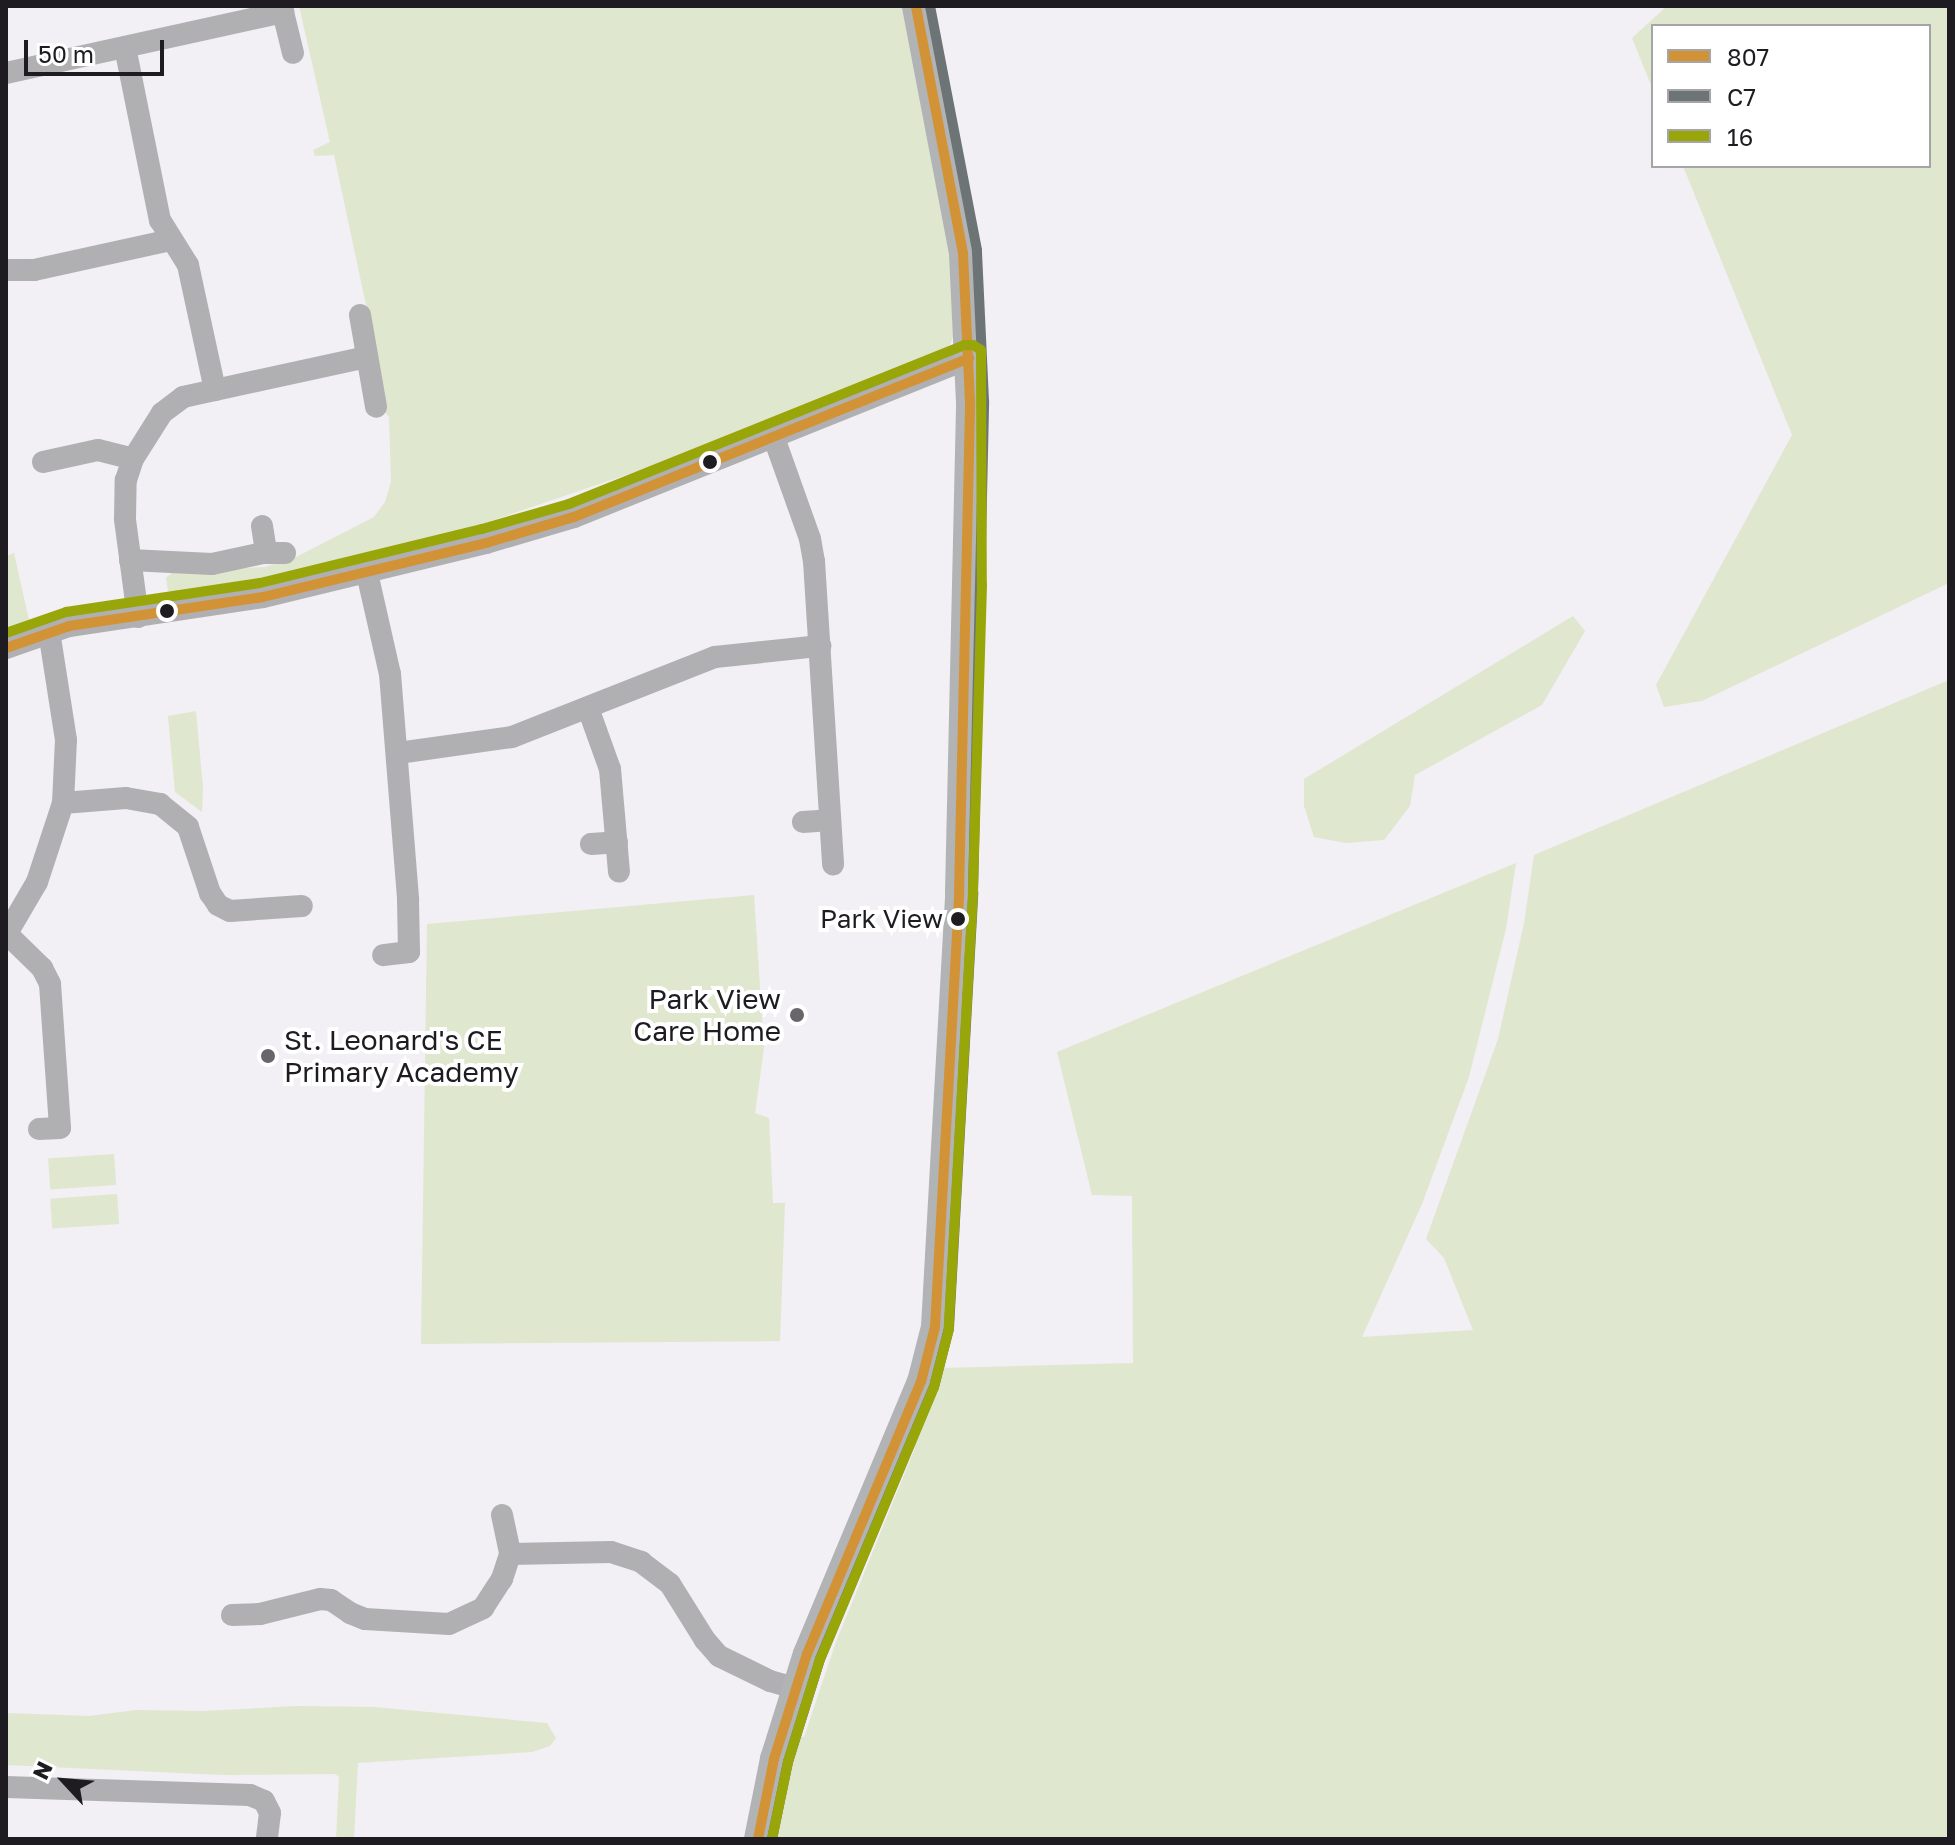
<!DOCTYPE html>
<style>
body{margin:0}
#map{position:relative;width:1955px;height:1845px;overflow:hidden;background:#f2eff5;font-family:"Golos Text",sans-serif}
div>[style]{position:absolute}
.green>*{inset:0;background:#dfe7cf;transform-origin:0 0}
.minor>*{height:22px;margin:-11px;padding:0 11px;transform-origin:11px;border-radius:11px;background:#b0b0b3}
.major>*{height:28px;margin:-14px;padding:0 14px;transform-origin:14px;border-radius:14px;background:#b2b3b5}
.bus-1>*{height:10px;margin:-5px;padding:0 5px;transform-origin:5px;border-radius:5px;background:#d29337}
.bus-2>*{height:10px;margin:-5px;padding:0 5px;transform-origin:5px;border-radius:5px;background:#6c7476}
.bus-3>*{height:10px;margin:-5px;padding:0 5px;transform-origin:5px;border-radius:5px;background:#99a60a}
.dots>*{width:22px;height:22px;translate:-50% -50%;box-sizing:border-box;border:4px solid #fff;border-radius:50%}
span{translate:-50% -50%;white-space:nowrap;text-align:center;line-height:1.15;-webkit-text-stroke:8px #fff;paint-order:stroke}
.bus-label{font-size:26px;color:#1e1c20}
.right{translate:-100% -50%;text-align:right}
.poi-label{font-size:28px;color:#1e1c20}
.left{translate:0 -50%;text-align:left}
.frame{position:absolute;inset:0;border:8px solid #1e1c20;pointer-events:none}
.legend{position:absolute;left:1651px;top:24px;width:280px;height:144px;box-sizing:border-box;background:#fff;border:2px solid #a5a4a6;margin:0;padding:10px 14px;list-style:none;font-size:24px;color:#1e1c20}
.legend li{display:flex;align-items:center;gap:16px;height:40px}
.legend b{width:40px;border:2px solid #a5a4a6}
.north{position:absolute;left:24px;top:1741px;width:80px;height:80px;-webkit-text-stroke:6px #fff;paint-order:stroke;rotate:296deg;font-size:22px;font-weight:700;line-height:32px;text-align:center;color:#1e1c20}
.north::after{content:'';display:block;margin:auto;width:28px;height:36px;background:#1e1c20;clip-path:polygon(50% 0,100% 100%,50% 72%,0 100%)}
.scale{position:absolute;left:24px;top:40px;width:140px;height:36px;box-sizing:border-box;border:4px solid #1e1c20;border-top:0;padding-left:10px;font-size:24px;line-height:28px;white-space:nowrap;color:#1e1c20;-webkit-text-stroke:6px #fff;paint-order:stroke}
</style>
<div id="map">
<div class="green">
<i style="clip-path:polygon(299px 6px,910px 6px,946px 220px,956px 328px,949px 348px,925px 365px,764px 428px,426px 543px,270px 584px,225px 593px,168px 591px,166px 578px,174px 571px,265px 567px,296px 557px,374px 517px,385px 502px,391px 482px,389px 417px,380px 407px,369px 319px,334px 155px,315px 156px,313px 150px,330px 142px)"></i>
<i style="clip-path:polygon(1667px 6px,1949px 6px,1949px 583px,1702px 701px,1664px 707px,1656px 685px,1792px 435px,1683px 166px,1929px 166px,1929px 26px,1653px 26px,1653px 90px,1632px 38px)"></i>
<i style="clip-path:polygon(14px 553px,29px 620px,6px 633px,6px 556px)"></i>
<i style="clip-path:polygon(1573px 616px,1585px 631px,1542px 705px,1415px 775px,1410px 806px,1384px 840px,1346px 843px,1314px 837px,1304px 806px,1304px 779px)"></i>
<i style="clip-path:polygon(1949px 680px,1949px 1839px,775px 1839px,787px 1766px,796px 1736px,804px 1737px,836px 1642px,915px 1448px,911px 1447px,942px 1368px,1133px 1363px,1132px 1196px,1092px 1195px,1057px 1052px,1516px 863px,1506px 929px,1469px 1077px,1422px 1204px,1362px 1337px,1473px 1330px,1444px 1258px,1426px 1239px,1498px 1039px,1524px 923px,1534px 855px)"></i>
<i style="clip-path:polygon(196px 711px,203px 788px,202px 812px,175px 792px,168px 716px)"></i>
<i style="clip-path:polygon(754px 895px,764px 1048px,755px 1113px,769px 1118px,773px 1203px,785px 1203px,780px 1341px,421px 1344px,427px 924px)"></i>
<i style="left:114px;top:1154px;width:31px;height:66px;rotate:86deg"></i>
<i style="left:117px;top:1194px;width:30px;height:67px;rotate:86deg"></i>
<i style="clip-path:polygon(298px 1706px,374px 1707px,547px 1723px,556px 1738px,550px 1746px,532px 1752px,358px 1763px,354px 1839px,336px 1839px,339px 1777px,335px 1774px,223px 1775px,6px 1765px,6px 1713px,89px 1716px,137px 1710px,203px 1711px)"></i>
</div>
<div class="minor">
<i style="left:283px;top:12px;width:42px;rotate:76.3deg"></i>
<i style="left:125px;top:47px;width:177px;rotate:78.6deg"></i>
<i style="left:160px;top:220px;width:53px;rotate:58.1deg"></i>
<i style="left:188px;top:265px;width:128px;rotate:77.8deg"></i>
<i style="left:6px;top:73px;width:284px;rotate:-12.4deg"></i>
<i style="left:283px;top:12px;width:6px;rotate:-99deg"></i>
<i style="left:6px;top:270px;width:28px"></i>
<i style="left:34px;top:270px;width:139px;rotate:-12.4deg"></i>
<i style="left:360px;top:315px;width:93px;rotate:80.1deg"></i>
<i style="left:773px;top:435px;width:110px;rotate:70.4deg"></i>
<i style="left:810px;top:539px;width:22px;rotate:80deg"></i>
<i style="left:814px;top:561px;width:304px;rotate:86.4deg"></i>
<i style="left:43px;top:462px;width:56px;rotate:-12.3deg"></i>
<i style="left:98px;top:450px;width:36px;rotate:14deg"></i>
<i style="left:262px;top:526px;width:26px;rotate:81deg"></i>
<i style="left:130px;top:560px;width:82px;rotate:2.8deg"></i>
<i style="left:212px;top:564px;width:52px;rotate:-12.2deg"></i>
<i style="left:263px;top:553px;width:22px"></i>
<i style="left:367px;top:573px;width:104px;rotate:77.2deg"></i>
<i style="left:390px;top:674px;width:227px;rotate:85.4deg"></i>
<i style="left:408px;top:900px;width:52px;rotate:88.9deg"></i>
<i style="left:409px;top:952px;width:26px;rotate:173deg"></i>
<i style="left:138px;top:617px;width:99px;rotate:-97.6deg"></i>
<i style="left:125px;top:519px;width:39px;rotate:-89deg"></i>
<i style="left:126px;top:480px;width:22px;rotate:-72deg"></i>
<i style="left:133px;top:459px;width:54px;rotate:-57.8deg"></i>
<i style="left:162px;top:413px;width:26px;rotate:-37deg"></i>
<i style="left:183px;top:397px;width:188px;rotate:-12.3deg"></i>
<i style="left:6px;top:648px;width:67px;rotate:-19.2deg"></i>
<i style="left:69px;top:626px;width:196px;rotate:-8.5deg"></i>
<i style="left:263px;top:597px;width:229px;rotate:-13.6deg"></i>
<i style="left:486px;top:543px;width:92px;rotate:-16.5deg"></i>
<i style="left:574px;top:517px;width:426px;rotate:-21.9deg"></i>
<i style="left:588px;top:708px;width:65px;rotate:70.2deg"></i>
<i style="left:610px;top:769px;width:103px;rotate:85deg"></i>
<i style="left:398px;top:753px;width:115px;rotate:-8deg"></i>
<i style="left:512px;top:737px;width:218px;rotate:-21.5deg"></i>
<i style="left:715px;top:657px;width:106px;rotate:-6deg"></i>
<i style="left:63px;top:803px;width:63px;rotate:-4.5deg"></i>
<i style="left:126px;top:798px;width:35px;rotate:10deg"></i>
<i style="left:160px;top:804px;width:36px;rotate:39deg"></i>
<i style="left:188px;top:827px;width:70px;rotate:71.6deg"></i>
<i style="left:210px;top:893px;width:14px;rotate:56deg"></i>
<i style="left:218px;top:905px;width:13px;rotate:27deg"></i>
<i style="left:230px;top:911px;width:72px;rotate:-4deg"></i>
<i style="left:803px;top:822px;width:27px;rotate:-4deg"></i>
<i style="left:591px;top:844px;width:26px;rotate:-4deg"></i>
<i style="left:7px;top:934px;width:49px;rotate:44.2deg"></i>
<i style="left:42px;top:968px;width:18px;rotate:63deg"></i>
<i style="left:50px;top:984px;width:144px;rotate:86deg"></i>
<i style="left:60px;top:1128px;width:21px;rotate:177deg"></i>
<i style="left:6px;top:935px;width:61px;rotate:-59.7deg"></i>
<i style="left:37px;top:882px;width:83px;rotate:-71.8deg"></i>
<i style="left:63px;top:803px;width:63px;rotate:-87.3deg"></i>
<i style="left:66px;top:740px;width:109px;rotate:-98.9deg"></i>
<i style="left:502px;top:1515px;width:40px;rotate:78deg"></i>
<i style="left:232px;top:1615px;width:28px;rotate:-2deg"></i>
<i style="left:260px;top:1614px;width:62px;rotate:-14deg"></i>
<i style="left:320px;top:1599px;width:11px;rotate:5deg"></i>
<i style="left:331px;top:1600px;width:23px;rotate:34deg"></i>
<i style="left:350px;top:1613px;width:16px;rotate:22deg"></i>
<i style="left:365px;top:1619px;width:84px;rotate:3.4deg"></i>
<i style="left:449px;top:1624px;width:38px;rotate:-25deg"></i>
<i style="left:483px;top:1608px;width:35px;rotate:-57deg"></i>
<i style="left:502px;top:1579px;width:26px;rotate:-72deg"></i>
<i style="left:510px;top:1554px;width:101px;rotate:-1.1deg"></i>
<i style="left:611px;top:1552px;width:32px;rotate:18deg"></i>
<i style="left:641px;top:1562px;width:36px;rotate:37deg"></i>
<i style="left:670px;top:1584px;width:66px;rotate:58deg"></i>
<i style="left:705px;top:1640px;width:21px;rotate:49deg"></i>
<i style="left:719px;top:1656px;width:57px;rotate:26.1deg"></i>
<i style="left:770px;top:1681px;width:26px;rotate:16deg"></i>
<i style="left:6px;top:1787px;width:244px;rotate:1.9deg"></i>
<i style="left:250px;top:1795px;width:15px;rotate:23deg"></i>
<i style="left:264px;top:1801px;width:13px;rotate:63deg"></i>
<i style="left:270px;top:1813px;width:26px;rotate:97deg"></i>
</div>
<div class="major">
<i style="left:758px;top:1839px;width:82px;rotate:-78.7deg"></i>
<i style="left:774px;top:1759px;width:110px;rotate:-72.6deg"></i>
<i style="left:807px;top:1654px;width:295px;rotate:-67.3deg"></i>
<i style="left:921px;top:1382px;width:57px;rotate:-75.7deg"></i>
<i style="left:935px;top:1327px;width:435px;rotate:-86.8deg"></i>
<i style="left:959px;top:893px;width:491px;rotate:-88.7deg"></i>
<i style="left:970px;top:402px;width:149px;rotate:-92.7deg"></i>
<i style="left:963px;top:253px;width:251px;rotate:-100.8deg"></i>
</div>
<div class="bus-1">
<i style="left:6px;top:648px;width:67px;rotate:-19.2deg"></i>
<i style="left:69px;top:626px;width:196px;rotate:-8.5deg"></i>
<i style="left:263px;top:597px;width:229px;rotate:-13.6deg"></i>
<i style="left:486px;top:543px;width:92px;rotate:-16.5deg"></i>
<i style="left:574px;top:517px;width:426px;rotate:-21.9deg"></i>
<i style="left:758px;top:1839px;width:82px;rotate:-78.7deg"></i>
<i style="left:774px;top:1759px;width:110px;rotate:-72.6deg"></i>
<i style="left:807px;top:1654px;width:295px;rotate:-67.3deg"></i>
<i style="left:921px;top:1382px;width:57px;rotate:-75.7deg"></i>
<i style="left:935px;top:1327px;width:435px;rotate:-86.8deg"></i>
<i style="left:959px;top:893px;width:491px;rotate:-88.7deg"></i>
<i style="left:970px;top:402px;width:149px;rotate:-92.7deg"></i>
<i style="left:963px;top:253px;width:251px;rotate:-100.8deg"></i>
</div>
<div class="bus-2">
<i style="left:772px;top:1839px;width:79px;rotate:-78.3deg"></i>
<i style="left:788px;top:1762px;width:108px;rotate:-72.7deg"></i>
<i style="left:820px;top:1659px;width:295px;rotate:-67.3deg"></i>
<i style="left:934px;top:1387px;width:61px;rotate:-75.7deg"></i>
<i style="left:949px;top:1328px;width:436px;rotate:-86.8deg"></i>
<i style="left:973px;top:893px;width:492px;rotate:-88.7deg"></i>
<i style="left:984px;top:401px;width:151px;rotate:-92.7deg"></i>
<i style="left:977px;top:250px;width:248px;rotate:-100.9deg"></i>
</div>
<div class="bus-3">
<i style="left:6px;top:633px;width:64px;rotate:-19.3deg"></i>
<i style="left:66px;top:612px;width:196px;rotate:-8.5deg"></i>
<i style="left:260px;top:583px;width:228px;rotate:-13.7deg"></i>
<i style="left:482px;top:529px;width:91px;rotate:-16deg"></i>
<i style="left:569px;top:504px;width:426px;rotate:-21.9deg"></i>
<i style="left:964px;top:345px;width:9px"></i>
<i style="left:973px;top:345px;width:9px;rotate:32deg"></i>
<i style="left:981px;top:350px;width:235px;rotate:89.8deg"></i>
<i style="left:982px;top:585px;width:308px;rotate:91.7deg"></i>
<i style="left:973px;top:893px;width:437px;rotate:93.2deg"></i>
<i style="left:949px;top:1329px;width:60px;rotate:104.5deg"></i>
<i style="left:934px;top:1387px;width:295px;rotate:112.7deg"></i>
<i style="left:820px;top:1659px;width:108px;rotate:107.3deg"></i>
<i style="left:788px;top:1762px;width:79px;rotate:101.7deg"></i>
</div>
<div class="dots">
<i style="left:710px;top:462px;background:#1e1c20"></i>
<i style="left:167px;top:611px;background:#1e1c20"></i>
<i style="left:958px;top:919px;background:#1e1c20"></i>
<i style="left:797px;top:1015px;background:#68666b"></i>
<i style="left:268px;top:1056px;background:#68666b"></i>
</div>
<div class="bus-label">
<span class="right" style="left:943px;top:919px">Park View</span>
</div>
<div class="poi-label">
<span class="right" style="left:781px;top:1015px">Park View<br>Care Home</span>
<span class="left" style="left:284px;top:1056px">St. Leonard's CE<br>Primary Academy</span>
</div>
<div class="frame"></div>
<ul class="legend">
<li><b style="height:10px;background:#d29337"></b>807</li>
<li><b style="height:10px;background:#6c7476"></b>C7</li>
<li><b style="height:10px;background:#99a60a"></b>16</li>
</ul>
<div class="north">N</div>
<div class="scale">50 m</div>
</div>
